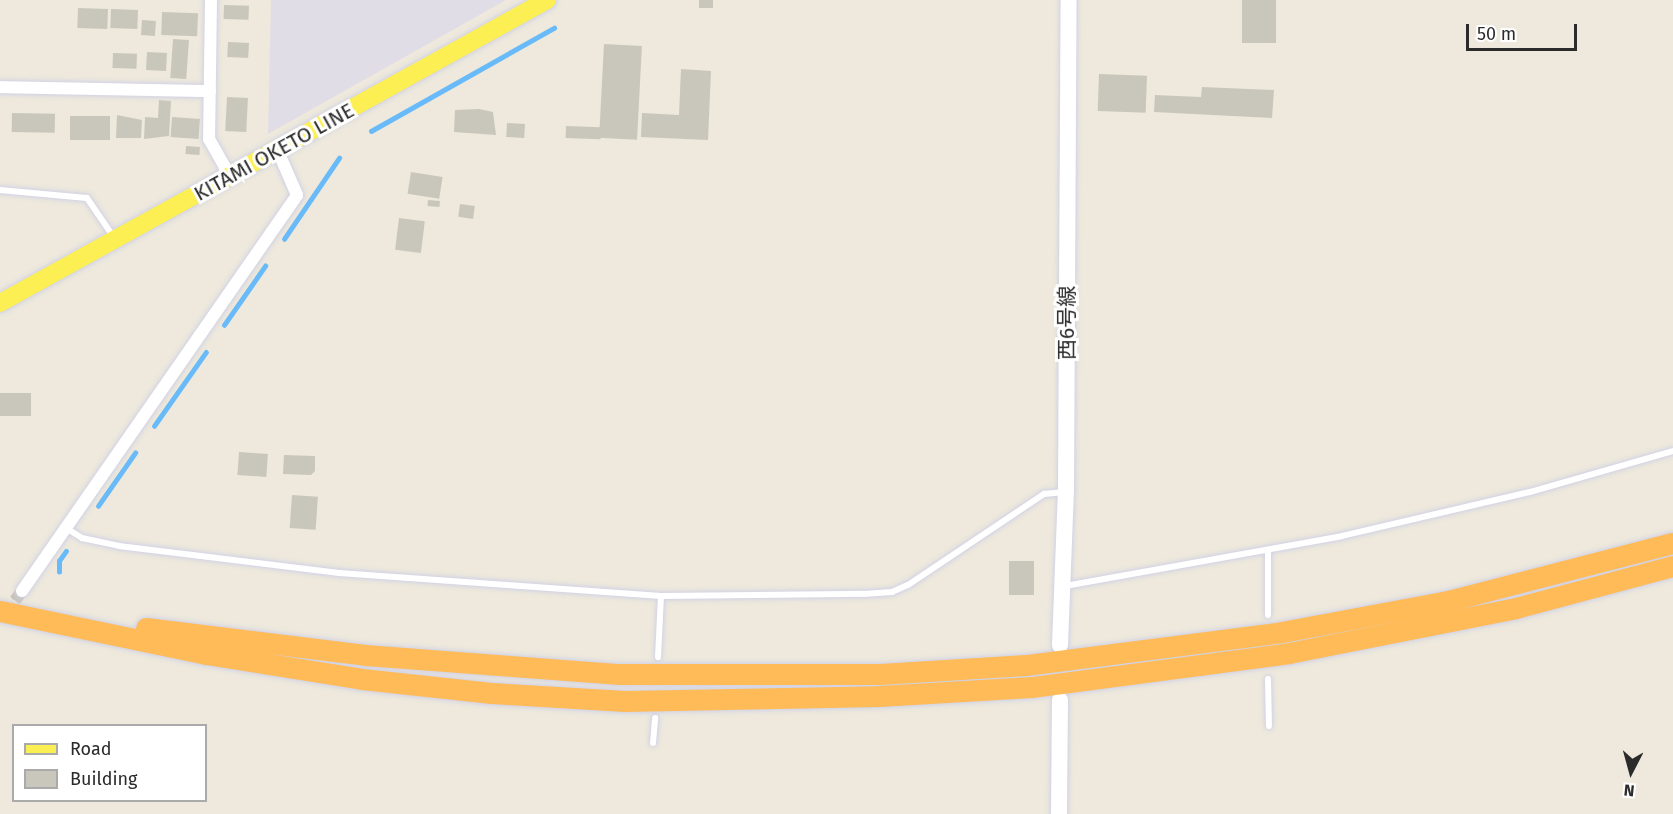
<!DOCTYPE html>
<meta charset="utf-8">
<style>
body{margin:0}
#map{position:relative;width:1673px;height:814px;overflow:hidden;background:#eee9dc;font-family:"Fira Sans","Noto Sans JP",sans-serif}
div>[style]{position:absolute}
.industrial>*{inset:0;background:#e1dde6}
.stream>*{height:4.5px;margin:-2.25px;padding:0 2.25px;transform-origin:2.25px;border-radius:2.25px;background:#68baf8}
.building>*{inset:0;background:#c9c7bb;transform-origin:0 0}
.street-tunnel>*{height:12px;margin-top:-6px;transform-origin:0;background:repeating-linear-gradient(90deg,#c7c3b9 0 12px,transparent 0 18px)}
.roads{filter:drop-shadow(0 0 2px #d1d2e5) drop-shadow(0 0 2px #d1d2e5)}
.lane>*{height:6px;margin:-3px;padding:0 3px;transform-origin:3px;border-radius:3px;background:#fff}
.street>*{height:12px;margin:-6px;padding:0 6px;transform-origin:6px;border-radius:6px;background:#fff}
.secondary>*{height:16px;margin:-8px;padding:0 8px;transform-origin:8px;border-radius:8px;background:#fff}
.primary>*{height:18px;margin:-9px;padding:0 9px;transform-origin:9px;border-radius:9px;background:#fbef54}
.highway>*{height:21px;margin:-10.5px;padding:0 10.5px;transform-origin:10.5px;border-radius:10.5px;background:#ffbb57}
span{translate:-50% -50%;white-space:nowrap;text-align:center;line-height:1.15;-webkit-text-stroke:6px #fff;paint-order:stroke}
.street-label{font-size:21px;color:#2b2b2b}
.legend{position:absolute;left:12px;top:724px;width:195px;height:78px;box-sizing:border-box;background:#fff;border:2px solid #aaa;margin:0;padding:8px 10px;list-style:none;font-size:18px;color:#2b2b2b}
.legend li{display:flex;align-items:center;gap:12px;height:30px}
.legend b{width:30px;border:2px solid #aaa}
.north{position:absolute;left:1601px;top:742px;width:60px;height:60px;-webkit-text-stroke:4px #fff;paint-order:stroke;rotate:186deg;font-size:16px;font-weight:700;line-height:24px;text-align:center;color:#2b2b2b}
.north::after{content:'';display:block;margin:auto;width:21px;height:27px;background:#2b2b2b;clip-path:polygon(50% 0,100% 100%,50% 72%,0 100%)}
.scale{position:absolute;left:1466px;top:24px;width:111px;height:27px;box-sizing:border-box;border:3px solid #2b2b2b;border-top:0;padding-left:8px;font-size:18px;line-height:21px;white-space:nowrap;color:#2b2b2b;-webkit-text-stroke:4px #fff;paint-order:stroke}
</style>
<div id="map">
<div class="industrial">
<i style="clip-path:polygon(271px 0,506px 0,268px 134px)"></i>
</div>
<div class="stream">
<i style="left:371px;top:131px;width:210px;rotate:-29.4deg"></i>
<i style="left:284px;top:239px;width:98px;rotate:-55.8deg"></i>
<i style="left:224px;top:325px;width:72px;rotate:-55.2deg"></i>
<i style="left:154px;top:426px;width:90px;rotate:-54.9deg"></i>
<i style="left:98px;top:506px;width:65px;rotate:-55.1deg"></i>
<i style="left:59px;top:572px;width:11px;rotate:-90deg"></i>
<i style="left:59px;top:561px;width:12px;rotate:-55deg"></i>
</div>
<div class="building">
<i style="left:699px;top:0;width:14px;height:8px"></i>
<i style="left:1242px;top:0;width:34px;height:43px"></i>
<i style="left:224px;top:5px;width:25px;height:14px;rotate:2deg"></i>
<i style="left:78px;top:8px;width:30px;height:20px;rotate:2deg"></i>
<i style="left:111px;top:9px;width:27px;height:19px;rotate:2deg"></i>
<i style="left:162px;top:12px;width:36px;height:23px;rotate:2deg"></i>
<i style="left:142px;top:20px;width:14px;height:15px;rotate:4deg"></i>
<i style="left:173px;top:39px;width:16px;height:39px;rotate:4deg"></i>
<i style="left:228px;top:42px;width:21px;height:15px;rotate:3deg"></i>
<i style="left:604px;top:44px;width:38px;height:94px;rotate:3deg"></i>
<i style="left:147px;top:52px;width:20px;height:18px;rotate:3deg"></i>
<i style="left:113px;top:53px;width:24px;height:15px;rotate:2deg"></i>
<i style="clip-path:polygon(681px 69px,711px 71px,708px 140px,641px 137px,642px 113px,679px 115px)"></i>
<i style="left:1099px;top:74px;width:48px;height:37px;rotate:2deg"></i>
<i style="clip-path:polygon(1202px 87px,1274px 90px,1272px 118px,1154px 112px,1155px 95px,1201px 97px)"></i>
<i style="left:227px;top:97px;width:21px;height:34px;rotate:3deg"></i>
<i style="clip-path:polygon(159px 100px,171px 101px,169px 136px,144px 139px,145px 117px,158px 118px)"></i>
<i style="clip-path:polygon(479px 109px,493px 112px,496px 135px,454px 132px,455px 110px)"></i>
<i style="left:12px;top:113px;width:43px;height:19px;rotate:1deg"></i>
<i style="clip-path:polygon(117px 115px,142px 120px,141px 138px,116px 138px)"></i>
<i style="left:70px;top:116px;width:40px;height:24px"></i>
<i style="left:172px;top:117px;width:28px;height:20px;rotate:4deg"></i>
<i style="left:507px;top:123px;width:18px;height:14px;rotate:3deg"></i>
<i style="left:566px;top:126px;width:35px;height:12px;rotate:2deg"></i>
<i style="left:186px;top:146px;width:14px;height:8px;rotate:4deg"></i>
<i style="left:411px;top:172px;width:32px;height:22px;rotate:9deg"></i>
<i style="left:428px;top:200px;width:12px;height:6px;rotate:5deg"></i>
<i style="left:460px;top:204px;width:15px;height:13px;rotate:8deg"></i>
<i style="left:399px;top:218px;width:26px;height:32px;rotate:7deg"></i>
<i style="left:0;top:393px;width:31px;height:23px"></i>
<i style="left:239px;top:452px;width:29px;height:23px;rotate:4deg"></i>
<i style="clip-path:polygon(284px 455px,315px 456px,315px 471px,311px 475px,283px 474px)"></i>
<i style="left:292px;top:495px;width:26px;height:33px;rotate:4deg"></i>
<i style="left:1034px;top:561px;width:34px;height:25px;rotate:90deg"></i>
</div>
<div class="street-tunnel">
<i style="left:4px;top:615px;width:30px;rotate:-53deg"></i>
</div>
<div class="roads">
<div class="lane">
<i style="left:0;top:190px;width:87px;rotate:5.3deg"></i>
<i style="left:87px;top:198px;width:46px;rotate:55.6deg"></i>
<i style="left:66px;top:528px;width:19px;rotate:32deg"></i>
<i style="left:82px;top:538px;width:38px;rotate:12deg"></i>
<i style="left:119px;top:546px;width:222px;rotate:7deg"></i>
<i style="left:339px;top:573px;width:323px;rotate:4.1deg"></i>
<i style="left:661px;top:596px;width:203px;rotate:-0.6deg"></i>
<i style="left:864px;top:594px;width:28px;rotate:-4deg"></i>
<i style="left:892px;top:592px;width:17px;rotate:-24deg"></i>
<i style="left:908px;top:585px;width:164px;rotate:-33.8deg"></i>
<i style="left:1044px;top:494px;width:20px;rotate:-6deg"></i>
<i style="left:1268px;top:550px;width:65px;rotate:90deg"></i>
<i style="left:1065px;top:586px;width:281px;rotate:-10.2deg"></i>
<i style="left:1342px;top:536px;width:193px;rotate:-13.2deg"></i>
<i style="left:1530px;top:492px;width:149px;rotate:-16deg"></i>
<i style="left:658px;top:657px;width:61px;rotate:-87.2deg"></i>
<i style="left:1268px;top:679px;width:47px;rotate:88.8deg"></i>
<i style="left:653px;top:743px;width:25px;rotate:-85deg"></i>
</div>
<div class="street">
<i style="left:211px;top:0;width:139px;rotate:90.8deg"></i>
<i style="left:209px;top:139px;width:43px;rotate:60.4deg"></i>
<i style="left:0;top:87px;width:210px;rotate:1.1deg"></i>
<i style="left:22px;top:591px;width:482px;rotate:-55.2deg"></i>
<i style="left:297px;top:195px;width:48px;rotate:-113.4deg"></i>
</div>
<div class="secondary">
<i style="left:1060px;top:645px;width:153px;rotate:-87.8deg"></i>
<i style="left:1066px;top:492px;width:492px;rotate:-89.7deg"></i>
<i style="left:1059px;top:814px;width:114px;rotate:-89.5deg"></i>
</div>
<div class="primary">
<i style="left:0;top:303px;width:625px;rotate:-28.98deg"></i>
</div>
<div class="highway">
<i style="left:0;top:611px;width:210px;rotate:11.8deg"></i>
<i style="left:206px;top:654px;width:158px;rotate:9.1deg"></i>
<i style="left:362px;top:679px;width:130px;rotate:6.2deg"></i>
<i style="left:491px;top:693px;width:134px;rotate:3.4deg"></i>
<i style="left:625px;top:701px;width:254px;rotate:-1.1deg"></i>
<i style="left:879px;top:696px;width:153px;rotate:-3.4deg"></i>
<i style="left:1032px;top:687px;width:259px;rotate:-7.5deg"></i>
<i style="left:1289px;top:653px;width:231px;rotate:-11.2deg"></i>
<i style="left:1516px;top:608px;width:163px;rotate:-15deg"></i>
<i style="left:146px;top:628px;width:221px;rotate:7deg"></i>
<i style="left:365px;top:655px;width:255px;rotate:4.3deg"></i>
<i style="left:619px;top:674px;width:261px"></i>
<i style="left:880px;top:674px;width:146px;rotate:-3.5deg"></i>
<i style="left:1026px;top:665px;width:258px;rotate:-7.3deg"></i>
<i style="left:1282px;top:632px;width:169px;rotate:-10.6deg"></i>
<i style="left:1448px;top:601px;width:232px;rotate:-14.5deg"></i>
</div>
</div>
<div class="street-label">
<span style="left:274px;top:152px;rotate:-29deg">KITAMI OKETO LINE</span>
<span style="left:1067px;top:323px;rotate:-90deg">西6号線</span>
</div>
<ul class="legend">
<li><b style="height:8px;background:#fbef54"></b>Road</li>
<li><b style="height:16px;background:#c9c7bb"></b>Building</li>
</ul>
<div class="north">N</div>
<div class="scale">50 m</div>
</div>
